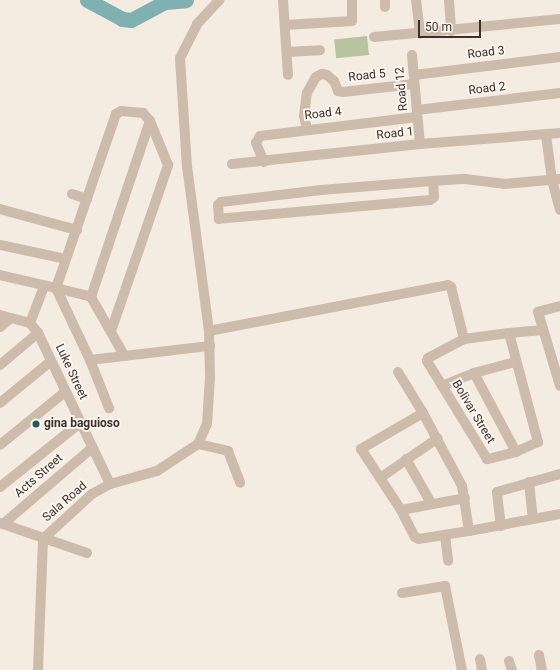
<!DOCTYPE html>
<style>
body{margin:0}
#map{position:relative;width:560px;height:670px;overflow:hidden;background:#f4ebe1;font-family:Roboto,sans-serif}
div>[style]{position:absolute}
.green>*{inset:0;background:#b8c4a0;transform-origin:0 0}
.river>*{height:15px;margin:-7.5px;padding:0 7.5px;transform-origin:7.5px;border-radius:7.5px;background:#7fb0b2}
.minor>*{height:10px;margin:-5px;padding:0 5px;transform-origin:5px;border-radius:5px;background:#cdbbac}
.dots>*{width:11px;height:11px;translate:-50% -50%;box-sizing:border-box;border:2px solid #fbf5ee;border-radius:50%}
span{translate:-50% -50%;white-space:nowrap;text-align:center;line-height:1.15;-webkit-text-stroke:4px #fbf5ee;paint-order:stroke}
.street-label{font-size:12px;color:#3b302b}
.poi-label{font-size:12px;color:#3b302b;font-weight:700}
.left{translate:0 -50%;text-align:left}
.scale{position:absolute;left:418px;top:20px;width:63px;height:18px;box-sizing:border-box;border:2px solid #3b302b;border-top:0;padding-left:5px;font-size:12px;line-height:14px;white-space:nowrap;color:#3b302b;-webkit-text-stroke:3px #fbf5ee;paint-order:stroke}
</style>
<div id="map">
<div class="green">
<i style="left:367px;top:36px;width:19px;height:33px;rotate:84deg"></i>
</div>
<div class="river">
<i style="left:87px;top:0;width:40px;rotate:28deg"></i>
<i style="left:122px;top:19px;width:9px;rotate:6deg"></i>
<i style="left:131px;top:20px;width:38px;rotate:-28deg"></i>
<i style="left:165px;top:2px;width:21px;rotate:-5deg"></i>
</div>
<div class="minor">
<i style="left:283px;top:0;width:75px;rotate:86.2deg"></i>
<i style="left:385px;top:0;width:7px;rotate:90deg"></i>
<i style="left:416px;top:0;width:34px;rotate:83deg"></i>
<i style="left:449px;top:0;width:31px;rotate:86deg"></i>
<i style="left:285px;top:25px;width:67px;rotate:-3.4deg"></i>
<i style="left:352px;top:21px;width:21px;rotate:-90deg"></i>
<i style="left:374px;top:37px;width:187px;rotate:-5.5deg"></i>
<i style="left:287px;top:52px;width:33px;rotate:-3deg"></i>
<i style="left:412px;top:55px;width:89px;rotate:84.9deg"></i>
<i style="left:414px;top:75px;width:147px;rotate:-7deg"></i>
<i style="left:417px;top:110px;width:144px;rotate:-6.8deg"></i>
<i style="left:307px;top:129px;width:13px;rotate:-103deg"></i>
<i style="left:304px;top:116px;width:23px;rotate:-83deg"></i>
<i style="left:307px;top:93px;width:18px;rotate:-61deg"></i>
<i style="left:316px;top:77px;width:7px;rotate:-27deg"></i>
<i style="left:322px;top:74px;width:5px;rotate:11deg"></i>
<i style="left:327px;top:75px;width:9px;rotate:41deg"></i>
<i style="left:334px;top:81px;width:11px;rotate:68deg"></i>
<i style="left:338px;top:91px;width:5px;rotate:11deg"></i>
<i style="left:343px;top:92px;width:71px;rotate:-6.4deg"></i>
<i style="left:546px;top:135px;width:45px;rotate:82.4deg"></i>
<i style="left:552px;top:180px;width:31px;rotate:75deg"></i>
<i style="left:264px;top:162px;width:21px;rotate:-113deg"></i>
<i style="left:256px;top:143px;width:8px;rotate:-60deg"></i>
<i style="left:260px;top:136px;width:158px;rotate:-6.9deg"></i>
<i style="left:232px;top:164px;width:189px;rotate:-6.1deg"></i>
<i style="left:420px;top:144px;width:140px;rotate:-4.5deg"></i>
<i style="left:433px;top:181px;width:16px;rotate:86deg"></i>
<i style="left:434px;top:197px;width:5px;rotate:143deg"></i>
<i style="left:430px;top:200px;width:212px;rotate:174.9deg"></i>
<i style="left:219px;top:219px;width:14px;rotate:-94deg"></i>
<i style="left:218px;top:205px;width:4px;rotate:-45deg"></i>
<i style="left:221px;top:202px;width:101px;rotate:-6.8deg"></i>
<i style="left:321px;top:190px;width:112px;rotate:-4.6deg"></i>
<i style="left:433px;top:181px;width:32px;rotate:-4deg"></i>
<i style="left:465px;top:179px;width:39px;rotate:7deg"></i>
<i style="left:504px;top:184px;width:56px;rotate:-5.1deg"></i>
<i style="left:72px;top:194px;width:16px;rotate:18deg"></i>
<i style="left:0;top:209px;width:80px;rotate:15.3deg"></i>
<i style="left:0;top:245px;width:67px;rotate:12deg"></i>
<i style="left:0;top:275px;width:57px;rotate:13.1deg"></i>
<i style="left:56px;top:288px;width:80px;rotate:64.7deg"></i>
<i style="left:90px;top:360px;width:52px;rotate:68.4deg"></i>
<i style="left:91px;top:297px;width:186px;rotate:-71.5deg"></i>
<i style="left:560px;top:306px;width:23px;rotate:165deg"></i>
<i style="left:538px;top:312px;width:77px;rotate:73.4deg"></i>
<i style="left:0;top:315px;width:31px;rotate:15deg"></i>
<i style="left:30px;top:323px;width:13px;rotate:51deg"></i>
<i style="left:38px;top:333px;width:167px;rotate:64.5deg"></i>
<i style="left:30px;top:323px;width:40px;rotate:-69deg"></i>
<i style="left:0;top:327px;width:13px;rotate:-39deg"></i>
<i style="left:111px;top:331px;width:176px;rotate:-71deg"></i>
<i style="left:168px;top:165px;width:48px;rotate:-112.2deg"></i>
<i style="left:150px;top:121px;width:11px;rotate:-131deg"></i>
<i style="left:143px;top:113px;width:22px;rotate:-175deg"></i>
<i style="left:121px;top:111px;width:6px;rotate:149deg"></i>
<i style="left:116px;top:114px;width:184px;rotate:109deg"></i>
<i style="left:56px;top:288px;width:36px;rotate:14deg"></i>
<i style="left:91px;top:297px;width:67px;rotate:60.4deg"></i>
<i style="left:209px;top:331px;width:165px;rotate:-97.6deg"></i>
<i style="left:187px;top:167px;width:109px;rotate:-93.7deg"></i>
<i style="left:180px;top:58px;width:38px;rotate:-63deg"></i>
<i style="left:197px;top:24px;width:33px;rotate:-47deg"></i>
<i style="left:509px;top:333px;width:113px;rotate:75.1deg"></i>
<i style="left:538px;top:442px;width:24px;rotate:156deg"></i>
<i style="left:516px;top:452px;width:30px;rotate:166deg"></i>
<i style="left:487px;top:459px;width:115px;rotate:-121.5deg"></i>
<i style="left:427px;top:361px;width:3px;rotate:-72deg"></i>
<i style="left:428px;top:358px;width:41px;rotate:-27.8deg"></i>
<i style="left:464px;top:339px;width:45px;rotate:-7.6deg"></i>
<i style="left:509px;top:333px;width:34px;rotate:-5deg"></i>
<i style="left:90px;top:360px;width:121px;rotate:-6.7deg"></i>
<i style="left:0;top:365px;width:50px;rotate:-40.1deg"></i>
<i style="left:398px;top:372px;width:48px;rotate:58.6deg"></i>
<i style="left:474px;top:373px;width:89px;rotate:62deg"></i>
<i style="left:442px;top:386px;width:35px;rotate:-22deg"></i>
<i style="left:474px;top:373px;width:42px;rotate:-15deg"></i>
<i style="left:0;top:403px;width:66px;rotate:-39.5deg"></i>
<i style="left:198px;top:444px;width:31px;rotate:13deg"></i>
<i style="left:228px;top:451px;width:34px;rotate:69deg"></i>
<i style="left:0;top:445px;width:84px;rotate:-39.2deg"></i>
<i style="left:406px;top:459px;width:51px;rotate:60.4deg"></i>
<i style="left:380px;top:478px;width:70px;rotate:-34.6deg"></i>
<i style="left:529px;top:482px;width:37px;rotate:84deg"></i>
<i style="left:0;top:487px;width:102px;rotate:-38.7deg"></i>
<i style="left:401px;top:510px;width:65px;rotate:-10.6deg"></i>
<i style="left:0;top:523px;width:92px;rotate:19deg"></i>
<i style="left:3px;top:524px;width:117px;rotate:-40.5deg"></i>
<i style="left:501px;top:526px;width:34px;rotate:-97deg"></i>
<i style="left:497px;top:492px;width:66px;rotate:-15.9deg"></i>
<i style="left:469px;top:531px;width:46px;rotate:-98.8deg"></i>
<i style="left:462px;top:486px;width:83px;rotate:-118.1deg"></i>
<i style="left:423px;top:413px;width:72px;rotate:149.9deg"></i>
<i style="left:361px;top:449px;width:73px;rotate:56.7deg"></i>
<i style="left:401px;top:510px;width:30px;rotate:63deg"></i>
<i style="left:415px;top:537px;width:4px;rotate:27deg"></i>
<i style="left:419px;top:539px;width:51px;rotate:-9.1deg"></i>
<i style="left:469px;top:531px;width:93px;rotate:-10.6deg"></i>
<i style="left:445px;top:535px;width:26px;rotate:83deg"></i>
<i style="left:402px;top:593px;width:44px;rotate:-9.2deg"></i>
<i style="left:445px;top:586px;width:86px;rotate:78.6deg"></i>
<i style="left:539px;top:655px;width:15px;rotate:79deg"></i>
<i style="left:480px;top:659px;width:11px;rotate:80deg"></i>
<i style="left:509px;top:661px;width:9px;rotate:72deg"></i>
<i style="left:38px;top:670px;width:131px;rotate:-87.8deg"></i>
<i style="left:43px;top:539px;width:67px;rotate:-42.6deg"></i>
<i style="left:92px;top:494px;width:21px;rotate:-29deg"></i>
<i style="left:110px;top:484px;width:49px;rotate:-15.5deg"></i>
<i style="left:157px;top:471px;width:49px;rotate:-33.4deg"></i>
<i style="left:198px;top:444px;width:22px;rotate:-66deg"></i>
<i style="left:207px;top:424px;width:46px;rotate:-86.3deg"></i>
<i style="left:210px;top:378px;width:47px;rotate:-91.2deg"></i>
<i style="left:209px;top:331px;width:243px;rotate:-10.9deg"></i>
<i style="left:448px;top:285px;width:4px;rotate:34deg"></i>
<i style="left:451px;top:287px;width:54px;rotate:76deg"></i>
</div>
<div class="dots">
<i style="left:36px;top:424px;background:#1f5a5e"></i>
</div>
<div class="street-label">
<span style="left:486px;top:53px;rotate:-7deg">Road 3</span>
<span style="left:367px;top:76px;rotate:-6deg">Road 5</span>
<span style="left:402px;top:89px;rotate:-95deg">Road 12</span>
<span style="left:487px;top:89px;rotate:-7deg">Road 2</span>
<span style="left:323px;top:114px;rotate:-7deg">Road 4</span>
<span style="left:395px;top:134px;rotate:-6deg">Road 1</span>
<span style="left:71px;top:372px;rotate:65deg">Luke Street</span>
<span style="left:473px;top:412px;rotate:59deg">Bolivar Street</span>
<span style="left:39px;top:476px;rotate:-41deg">Acts Street</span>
<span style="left:65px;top:502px;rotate:-41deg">Sala Road</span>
</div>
<div class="poi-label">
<span class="left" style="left:44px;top:424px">gina baguioso</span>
</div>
<div class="scale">50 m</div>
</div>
